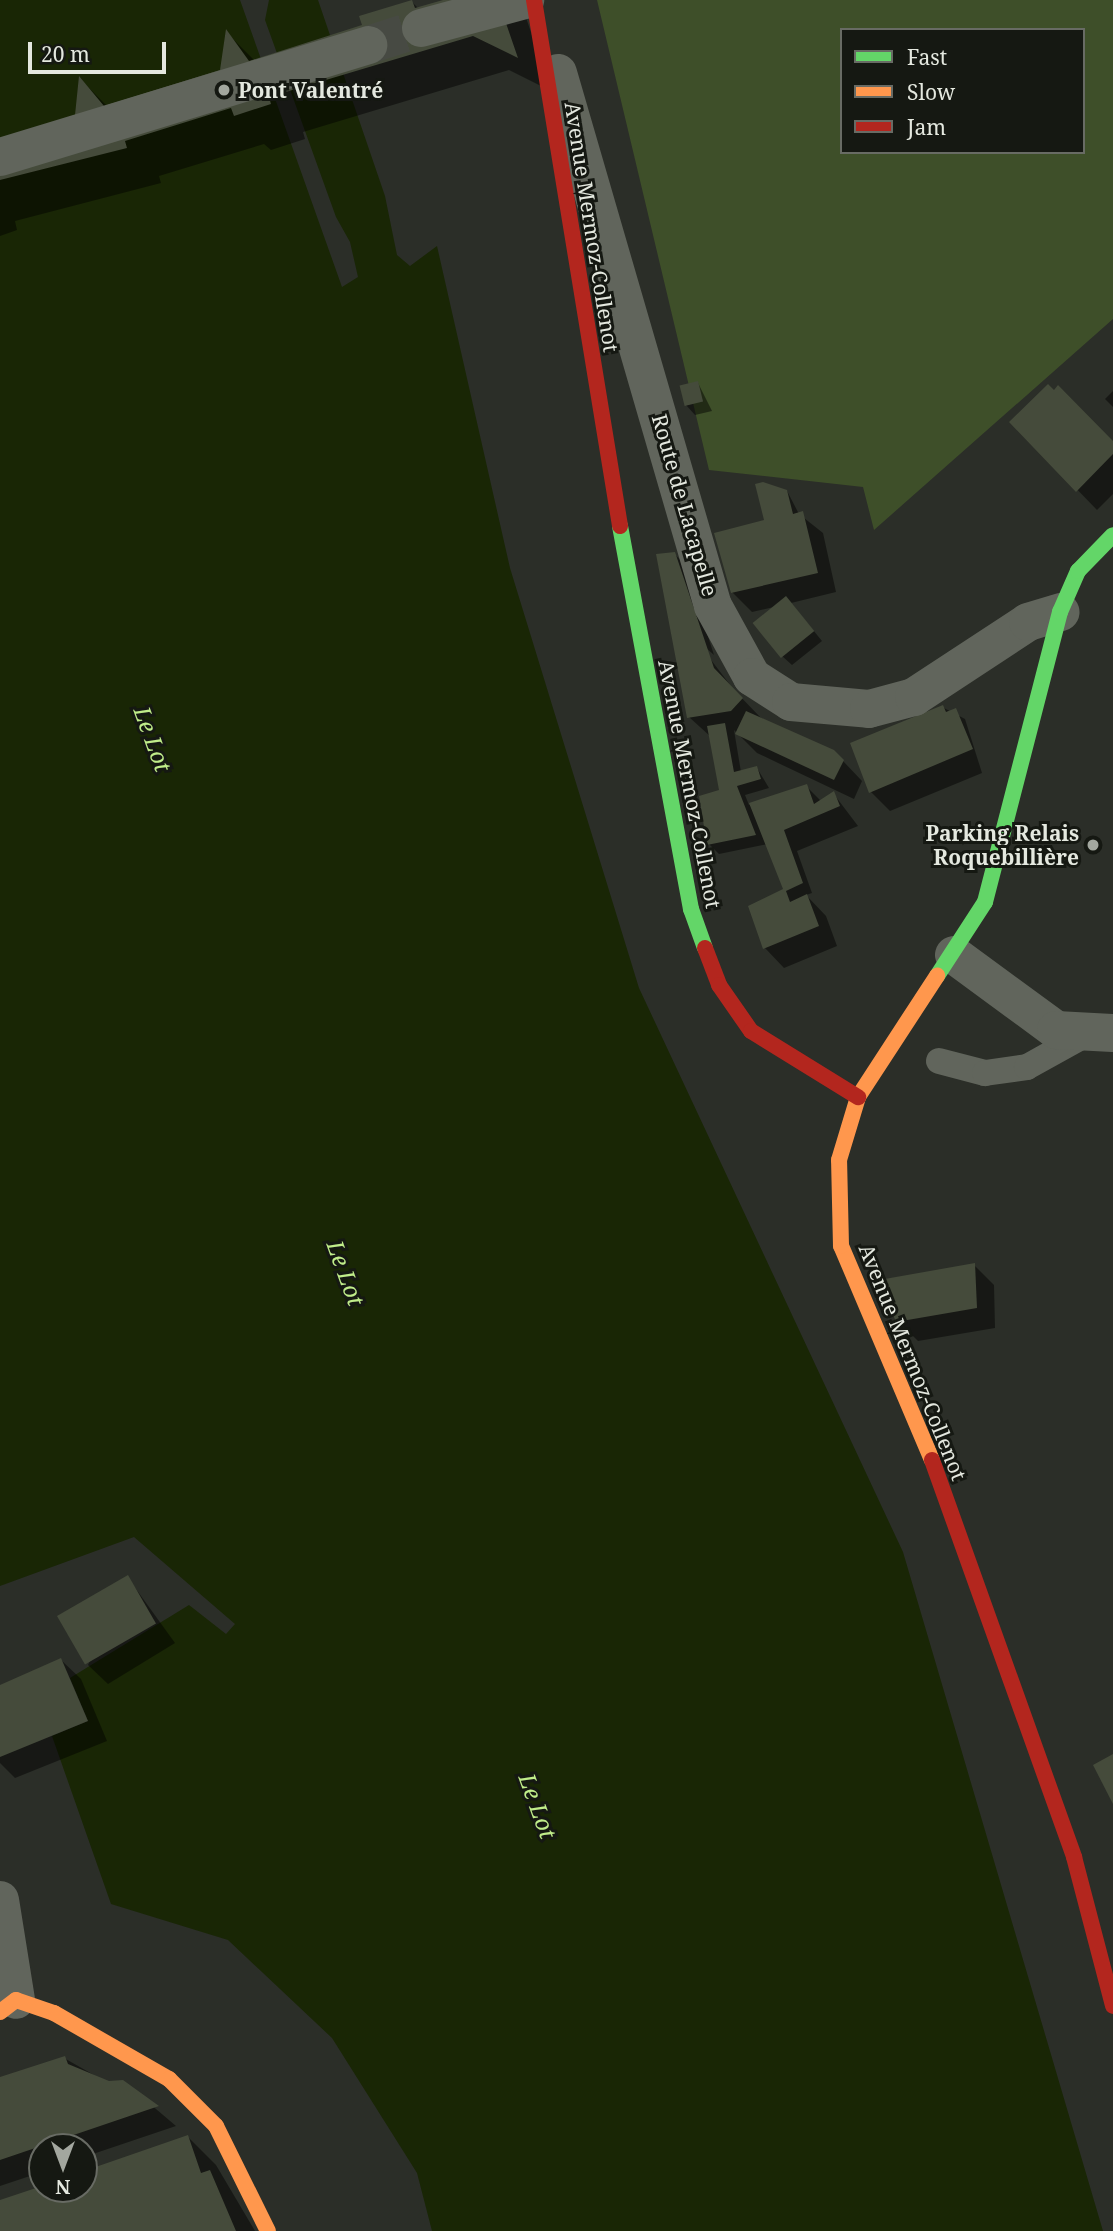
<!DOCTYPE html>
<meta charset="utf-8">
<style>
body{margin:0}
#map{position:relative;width:1113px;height:2231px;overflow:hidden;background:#2b2e28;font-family:"Noto Serif",serif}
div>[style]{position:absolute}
.green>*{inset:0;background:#3e4f29}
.water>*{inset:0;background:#192605}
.shadow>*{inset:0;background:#0007}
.building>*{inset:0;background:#454b3b;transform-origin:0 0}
.street-tunnel>*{height:38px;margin-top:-19px;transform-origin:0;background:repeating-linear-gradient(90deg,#474a43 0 38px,transparent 0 57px)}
.lane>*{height:26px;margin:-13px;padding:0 13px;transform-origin:13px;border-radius:13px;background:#61655c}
.street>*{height:38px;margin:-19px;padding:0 19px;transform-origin:19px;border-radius:19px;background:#61655c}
.fast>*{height:16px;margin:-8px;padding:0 8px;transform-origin:8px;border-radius:8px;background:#63d668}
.slow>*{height:16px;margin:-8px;padding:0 8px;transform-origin:8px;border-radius:8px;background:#ff974d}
.jam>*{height:16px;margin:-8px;padding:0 8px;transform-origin:8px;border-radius:8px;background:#b3261e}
.dots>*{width:19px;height:19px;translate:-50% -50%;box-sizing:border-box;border:4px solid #151812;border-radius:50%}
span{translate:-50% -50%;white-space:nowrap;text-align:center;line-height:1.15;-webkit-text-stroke:6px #151812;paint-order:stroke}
.poi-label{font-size:21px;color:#e4e8df;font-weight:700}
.left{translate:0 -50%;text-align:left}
.right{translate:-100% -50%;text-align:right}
.street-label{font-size:21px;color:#e4e8df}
.water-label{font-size:23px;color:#c0ed8a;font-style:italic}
.legend{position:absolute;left:840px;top:28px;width:245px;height:126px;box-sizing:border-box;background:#151812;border:2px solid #686b64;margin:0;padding:9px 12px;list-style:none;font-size:21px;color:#e4e8df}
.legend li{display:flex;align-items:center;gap:14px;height:35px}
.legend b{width:35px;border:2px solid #686b64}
.north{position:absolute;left:28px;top:2133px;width:70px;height:70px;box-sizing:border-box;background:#151812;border:2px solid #686b64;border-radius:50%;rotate:180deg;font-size:19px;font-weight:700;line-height:28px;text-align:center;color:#e4e8df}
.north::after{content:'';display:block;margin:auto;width:24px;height:32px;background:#a3a79f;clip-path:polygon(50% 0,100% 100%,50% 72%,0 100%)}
.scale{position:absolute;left:28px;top:42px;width:138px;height:32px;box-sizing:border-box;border:4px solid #e4e8df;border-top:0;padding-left:9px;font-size:21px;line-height:24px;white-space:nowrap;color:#e4e8df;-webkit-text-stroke:5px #151812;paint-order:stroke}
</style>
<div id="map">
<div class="green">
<i style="clip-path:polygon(evenodd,597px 0,1113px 0,1113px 319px,874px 530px,863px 487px,709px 470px,597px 0,842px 30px,1083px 30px,1083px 152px,842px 152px,842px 30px)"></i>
</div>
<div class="water">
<i style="clip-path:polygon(0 0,240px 0,342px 287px,358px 277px,350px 242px,336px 217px,265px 20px,269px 0,318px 0,385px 196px,397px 255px,410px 266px,437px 246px,510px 568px,639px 988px,903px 1552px,1103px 2231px,432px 2231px,417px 2173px,332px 2038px,228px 1940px,111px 1904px,52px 1736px,88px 1721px,70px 1678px,189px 1605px,226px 1634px,235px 1624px,134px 1537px,0 1586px)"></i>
</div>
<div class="shadow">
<i style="clip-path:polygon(450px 0,520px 0,551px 91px,509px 70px,303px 132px,305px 139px,271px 150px,264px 144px,159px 176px,161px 183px,15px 221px,17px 230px,0 236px,0 141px,76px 116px,81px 80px,108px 107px,221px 71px,227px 33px,255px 61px,364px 27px,412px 2px,419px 9px)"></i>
<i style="clip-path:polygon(698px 383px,712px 411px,695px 415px,686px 405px)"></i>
<i style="clip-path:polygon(1113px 391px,1113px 407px,1105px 399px)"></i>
<i style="clip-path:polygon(1012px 422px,1113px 443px,1113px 494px,1097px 510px)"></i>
<i style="clip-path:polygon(787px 491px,799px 514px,823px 533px,836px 592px,791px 603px,822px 641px,792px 665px,782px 656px,774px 607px,752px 612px,732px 592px)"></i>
<i style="clip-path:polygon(674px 554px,684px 563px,714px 655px,705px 647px,705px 652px,734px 690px,761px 718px,843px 761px,862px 781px,854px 799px,757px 753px,734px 730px,741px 772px,757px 768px,769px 788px,745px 795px,749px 805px,806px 786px,821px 801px,833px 793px,858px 826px,797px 851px,812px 893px,806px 895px,826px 916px,837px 946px,784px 968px,765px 948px,751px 907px,785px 890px,768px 844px,719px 854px,709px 844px,721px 792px,711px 737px,689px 717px)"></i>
<i style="clip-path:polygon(942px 707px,965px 719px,982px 773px,890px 811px,871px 792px)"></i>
<i style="clip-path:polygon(974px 1265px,994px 1285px,995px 1328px,918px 1341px,898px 1321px)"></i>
<i style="clip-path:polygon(128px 1578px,175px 1643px,108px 1684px,88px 1665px)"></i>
<i style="clip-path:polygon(61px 1660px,81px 1679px,107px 1741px,15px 1778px,0 1763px,0 1687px)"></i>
<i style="clip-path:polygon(64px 2058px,108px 2083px,123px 2081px,176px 2126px,84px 2157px,84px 2147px,42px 2147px,42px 2172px,0 2186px,0 2079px)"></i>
<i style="clip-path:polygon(188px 2137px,216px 2165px,255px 2231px,0 2231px,0 2202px,84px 2189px,84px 2173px)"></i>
</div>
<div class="building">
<i style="clip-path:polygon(412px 0,415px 8px,443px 0,498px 0,518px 58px,473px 36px,269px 97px,271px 104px,234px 116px,231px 108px,125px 141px,127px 148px,0 180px,0 139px,75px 115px,79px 76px,104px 106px,220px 70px,226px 29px,249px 61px,362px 25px,359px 16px)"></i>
<i style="left:698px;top:381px;width:21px;height:19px;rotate:76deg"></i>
<i style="clip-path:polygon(1048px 384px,1054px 390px,1058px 385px,1113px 441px,1113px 454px,1076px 492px,1009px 422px)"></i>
<i style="clip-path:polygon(763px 482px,787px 490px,793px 514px,803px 511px,818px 573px,731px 593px,714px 533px,764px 520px,755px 484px)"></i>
<i style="clip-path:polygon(675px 552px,714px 668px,743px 698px,731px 711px,687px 718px,656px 554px)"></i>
<i style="left:786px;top:596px;width:45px;height:43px;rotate:51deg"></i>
<i style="clip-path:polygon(943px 705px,946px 712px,956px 708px,973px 749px,869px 793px,850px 743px)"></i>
<i style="clip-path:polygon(746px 711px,834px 750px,844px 760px,834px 780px,735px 734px)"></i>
<i style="clip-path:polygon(725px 723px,734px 772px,757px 766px,761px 779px,737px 786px,756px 835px,707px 845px,699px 796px,719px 790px,707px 726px)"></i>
<i style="clip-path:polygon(807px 784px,814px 804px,834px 791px,840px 806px,784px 830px,803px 883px,786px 891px,790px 902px,807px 894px,819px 926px,763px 949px,748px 906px,783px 889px,749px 803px)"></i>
<i style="clip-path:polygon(975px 1263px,977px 1308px,896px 1322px,879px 1280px)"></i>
<i style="left:128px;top:1575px;width:56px;height:82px;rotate:60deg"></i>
<i style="clip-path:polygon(61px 1658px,88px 1721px,0 1757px,0 1685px)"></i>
<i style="clip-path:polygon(1113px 1754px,1113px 1804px,1093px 1765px)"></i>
<i style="clip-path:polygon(65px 2056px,68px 2064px,109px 2081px,123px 2080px,159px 2106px,0 2160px,0 2077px)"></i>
<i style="clip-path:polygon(188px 2135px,201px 2173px,210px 2170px,236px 2231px,0 2231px,0 2200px,42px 2186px,84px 2189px,84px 2171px)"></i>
</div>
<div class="street-tunnel">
<i style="left:368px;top:45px;width:56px;rotate:-17.8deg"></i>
</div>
<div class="lane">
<i style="left:939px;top:1061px;width:48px;rotate:14.6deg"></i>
<i style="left:985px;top:1073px;width:42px;rotate:-8.1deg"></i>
<i style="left:1027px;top:1067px;width:64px;rotate:-29deg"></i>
</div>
<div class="street">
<i style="left:421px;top:28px;width:108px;rotate:-15.1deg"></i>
<i style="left:558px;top:73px;width:555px;rotate:73.79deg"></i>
<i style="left:713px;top:606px;width:81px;rotate:61.2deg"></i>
<i style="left:752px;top:677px;width:46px;rotate:32.7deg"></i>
<i style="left:791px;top:702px;width:78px;rotate:5.1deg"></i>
<i style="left:869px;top:709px;width:47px;rotate:-14.9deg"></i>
<i style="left:914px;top:697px;width:136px;rotate:-33.3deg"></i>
<i style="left:1028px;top:622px;width:34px;rotate:-17deg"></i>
<i style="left:0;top:157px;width:385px;rotate:-16.9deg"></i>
<i style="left:954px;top:955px;width:127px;rotate:36.3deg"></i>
<i style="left:1056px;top:1030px;width:57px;rotate:3deg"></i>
<i style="left:0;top:1900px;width:101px;rotate:80.9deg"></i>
</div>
<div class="fast">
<i style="left:620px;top:526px;width:390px;rotate:79.5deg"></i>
<i style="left:691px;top:909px;width:41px;rotate:70.3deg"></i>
<i style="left:937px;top:976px;width:88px;rotate:-57deg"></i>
<i style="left:985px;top:902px;width:300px;rotate:-75.5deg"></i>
<i style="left:1060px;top:612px;width:45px;rotate:-66.3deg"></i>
<i style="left:1078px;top:571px;width:50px;rotate:-45.8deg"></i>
</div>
<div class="slow">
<i style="left:932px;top:1460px;width:233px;rotate:-113deg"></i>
<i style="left:841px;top:1246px;width:86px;rotate:-91.3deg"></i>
<i style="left:839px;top:1160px;width:66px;rotate:-73.2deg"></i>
<i style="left:858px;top:1097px;width:145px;rotate:-56.9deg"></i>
<i style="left:0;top:2012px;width:20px;rotate:-37deg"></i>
<i style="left:16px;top:2000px;width:40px;rotate:18.9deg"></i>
<i style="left:54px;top:2013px;width:133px;rotate:29.9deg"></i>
<i style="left:169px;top:2079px;width:66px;rotate:45deg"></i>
<i style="left:216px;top:2126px;width:117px;rotate:63.7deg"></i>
</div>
<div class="jam">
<i style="left:534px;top:0;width:533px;rotate:80.71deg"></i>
<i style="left:705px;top:948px;width:40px;rotate:69deg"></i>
<i style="left:719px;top:985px;width:56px;rotate:55.2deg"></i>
<i style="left:751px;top:1031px;width:126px;rotate:31.7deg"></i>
<i style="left:932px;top:1460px;width:422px;rotate:70.3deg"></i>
<i style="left:1074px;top:1857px;width:154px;rotate:75.3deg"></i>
</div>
<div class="dots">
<i style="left:224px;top:90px;background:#a3a79f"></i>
<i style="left:1093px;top:845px;background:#a3a79f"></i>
</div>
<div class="poi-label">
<span class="left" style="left:238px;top:90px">Pont Valentré</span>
<span class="right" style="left:1079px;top:845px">Parking Relais<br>Roquebillière</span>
</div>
<div class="street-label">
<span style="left:592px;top:227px;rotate:81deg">Avenue Mermoz-Collenot</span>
<span style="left:685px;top:505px;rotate:74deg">Route de Lacapelle</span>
<span style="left:690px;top:784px;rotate:79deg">Avenue Mermoz-Collenot</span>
<span style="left:913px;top:1362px;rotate:68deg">Avenue Mermoz-Collenot</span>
</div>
<div class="water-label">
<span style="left:153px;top:739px;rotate:70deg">Le Lot</span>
<span style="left:346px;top:1273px;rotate:70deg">Le Lot</span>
<span style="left:538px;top:1806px;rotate:70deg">Le Lot</span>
</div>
<ul class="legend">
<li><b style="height:9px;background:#63d668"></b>Fast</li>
<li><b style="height:9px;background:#ff974d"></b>Slow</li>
<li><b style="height:9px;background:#b3261e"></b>Jam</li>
</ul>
<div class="north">N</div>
<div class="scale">20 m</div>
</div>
